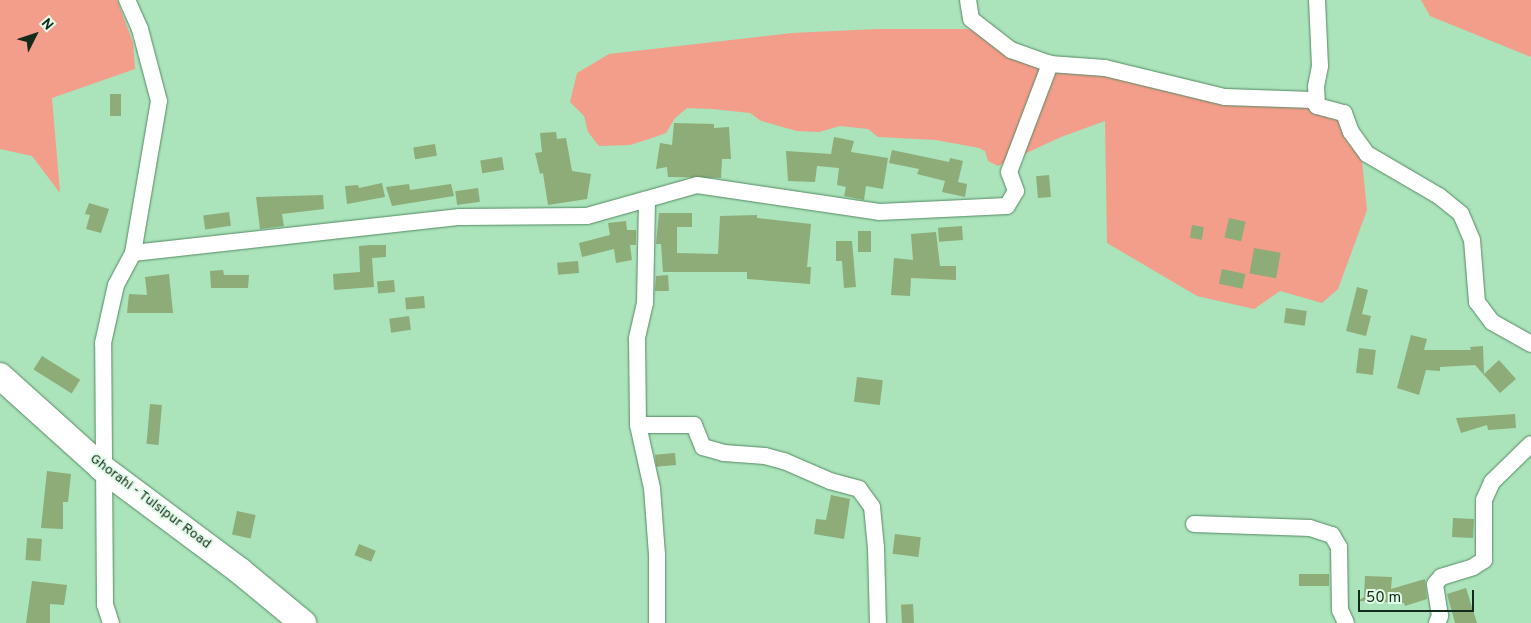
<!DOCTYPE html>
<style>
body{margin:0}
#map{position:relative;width:1531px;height:623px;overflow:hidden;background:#abe3ba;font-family:Overpass,sans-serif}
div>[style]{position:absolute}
.green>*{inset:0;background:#f39d8b}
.building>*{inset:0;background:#8dac77;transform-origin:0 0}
.roads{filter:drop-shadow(0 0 1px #558a64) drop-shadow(0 0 1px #558a64)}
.street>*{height:16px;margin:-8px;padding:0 8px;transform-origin:8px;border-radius:8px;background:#fff}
.primary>*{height:26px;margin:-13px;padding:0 13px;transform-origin:13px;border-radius:13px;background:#fff}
span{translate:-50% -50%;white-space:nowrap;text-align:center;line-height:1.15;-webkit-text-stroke:4px #e1fce7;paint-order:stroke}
.street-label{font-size:14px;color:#142a1b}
.north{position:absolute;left:10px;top:10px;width:50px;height:50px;-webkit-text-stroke:4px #e1fce7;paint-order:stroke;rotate:49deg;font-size:14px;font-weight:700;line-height:20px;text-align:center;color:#142a1b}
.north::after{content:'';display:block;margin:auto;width:18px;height:22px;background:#142a1b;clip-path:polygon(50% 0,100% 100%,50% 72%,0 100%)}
.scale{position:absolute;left:1358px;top:590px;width:116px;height:22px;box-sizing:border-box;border:2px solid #142a1b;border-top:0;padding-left:6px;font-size:15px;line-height:18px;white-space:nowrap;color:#142a1b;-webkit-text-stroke:4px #e1fce7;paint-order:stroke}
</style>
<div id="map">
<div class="green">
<i style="clip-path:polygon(0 0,117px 0,133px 43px,135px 69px,52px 98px,60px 193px,32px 156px,0 149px)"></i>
<i style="clip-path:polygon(1421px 0,1531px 0,1531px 57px,1430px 16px)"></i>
<i style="clip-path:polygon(878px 29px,969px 29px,1045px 66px,1311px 102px,1339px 116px,1344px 134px,1362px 161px,1367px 210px,1338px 289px,1322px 303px,1280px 291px,1254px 309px,1197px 296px,1107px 243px,1105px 121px,1061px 137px,998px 166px,988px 161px,985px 151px,979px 148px,936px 140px,878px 137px,868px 129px,840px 126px,819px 132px,797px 131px,761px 121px,750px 113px,712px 109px,687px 108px,675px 118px,666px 133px,652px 138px,630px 145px,599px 146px,588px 132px,584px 116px,570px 102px,577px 73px,609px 54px,792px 33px)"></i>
</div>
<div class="building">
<i style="left:110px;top:94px;width:11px;height:22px"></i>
<i style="clip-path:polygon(674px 123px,714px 124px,714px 128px,729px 127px,731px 159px,722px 159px,721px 178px,668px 177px,667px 167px,656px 169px,660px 143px,672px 145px)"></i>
<i style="clip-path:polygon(556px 132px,557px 139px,566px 138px,572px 171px,591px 174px,587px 199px,548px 205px,543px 173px,540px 174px,535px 153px,542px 152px,540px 133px)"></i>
<i style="clip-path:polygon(834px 137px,854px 141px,851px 152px,888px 158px,883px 189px,866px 186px,864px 200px,844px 196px,846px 187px,837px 185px,839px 168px,817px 166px,815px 182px,788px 181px,786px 151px,831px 154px)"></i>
<i style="left:435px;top:144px;width:12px;height:22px;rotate:81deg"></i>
<i style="clip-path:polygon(892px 150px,949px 162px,950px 158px,963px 161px,958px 182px,967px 184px,965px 197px,942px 192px,945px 181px,917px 174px,919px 169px,889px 163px)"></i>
<i style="left:502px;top:157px;width:13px;height:22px;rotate:81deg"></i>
<i style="left:1049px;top:175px;width:22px;height:13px;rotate:85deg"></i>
<i style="clip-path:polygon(382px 183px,385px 197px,347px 204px,345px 186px,358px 185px,359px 188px)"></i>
<i style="clip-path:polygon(409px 184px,410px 190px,451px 184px,454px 196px,392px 206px,386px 187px)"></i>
<i style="left:478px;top:188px;width:14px;height:23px;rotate:82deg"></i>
<i style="clip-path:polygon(323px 195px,324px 209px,282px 214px,284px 226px,260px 229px,256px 197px)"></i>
<i style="clip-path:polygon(89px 203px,109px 209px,101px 233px,86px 229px,90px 215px,85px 214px)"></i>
<i style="left:229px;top:212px;width:14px;height:26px;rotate:82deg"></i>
<i style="clip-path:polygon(659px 213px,692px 213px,692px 227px,677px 227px,677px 253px,718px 254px,720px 216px,757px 215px,757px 218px,811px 224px,807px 267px,811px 267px,810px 284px,747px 279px,747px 272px,663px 272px,661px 244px,656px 244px)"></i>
<i style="left:1229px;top:218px;width:17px;height:20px;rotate:13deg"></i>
<i style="clip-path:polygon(626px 221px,627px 230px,636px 230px,636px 245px,630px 245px,632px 260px,616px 263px,614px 249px,582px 257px,579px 243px,610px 235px,608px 223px)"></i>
<i style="left:1192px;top:225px;width:12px;height:13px;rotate:9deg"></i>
<i style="left:962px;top:226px;width:14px;height:24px;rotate:86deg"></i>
<i style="left:858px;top:231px;width:13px;height:21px"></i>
<i style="clip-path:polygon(936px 232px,940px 266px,956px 266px,956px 280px,911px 278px,910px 296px,891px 295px,894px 258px,913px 260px,911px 234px)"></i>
<i style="clip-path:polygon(836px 241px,852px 241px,856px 287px,844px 288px,842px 261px,836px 261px)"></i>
<i style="clip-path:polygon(371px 245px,386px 245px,386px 257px,372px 258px,374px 287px,334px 290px,333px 274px,360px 272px,359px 246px)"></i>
<i style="left:1254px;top:248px;width:27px;height:26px;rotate:10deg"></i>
<i style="left:578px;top:261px;width:12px;height:21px;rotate:85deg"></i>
<i style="left:1222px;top:269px;width:24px;height:15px;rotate:12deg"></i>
<i style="clip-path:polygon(223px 270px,224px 275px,249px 275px,248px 288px,211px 288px,210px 271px)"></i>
<i style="clip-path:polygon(169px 274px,173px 313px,127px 313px,129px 294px,147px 295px,145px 277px)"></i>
<i style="clip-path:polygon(668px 275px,669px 291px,655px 291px,656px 276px)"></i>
<i style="left:394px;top:280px;width:12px;height:17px;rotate:85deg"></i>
<i style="clip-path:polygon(1357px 287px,1368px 290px,1362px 314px,1371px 316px,1366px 336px,1346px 331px)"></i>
<i style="left:424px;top:296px;width:12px;height:19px;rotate:85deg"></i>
<i style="left:1286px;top:308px;width:21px;height:15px;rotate:8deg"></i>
<i style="left:409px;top:316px;width:14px;height:20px;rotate:82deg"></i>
<i style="clip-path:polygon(1411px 335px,1427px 339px,1424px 350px,1471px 350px,1470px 347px,1483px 346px,1484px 374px,1499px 360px,1516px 379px,1500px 393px,1475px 365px,1440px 367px,1440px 371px,1426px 370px,1419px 395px,1397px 388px)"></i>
<i style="left:1359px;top:348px;width:17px;height:25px;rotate:7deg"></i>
<i style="left:42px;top:356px;width:45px;height:16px;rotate:32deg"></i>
<i style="left:857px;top:377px;width:26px;height:25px;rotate:7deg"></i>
<i style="left:150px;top:404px;width:12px;height:40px;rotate:5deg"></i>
<i style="clip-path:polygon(1515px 414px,1516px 428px,1488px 430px,1487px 425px,1461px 433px,1456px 418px)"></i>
<i style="left:675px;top:453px;width:12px;height:20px;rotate:85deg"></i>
<i style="clip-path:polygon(47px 471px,71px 474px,68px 502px,63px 502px,63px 529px,41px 528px)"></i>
<i style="clip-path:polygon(831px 495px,850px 499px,844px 539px,814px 534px,816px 519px,826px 520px)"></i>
<i style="left:237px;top:511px;width:19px;height:24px;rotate:12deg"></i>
<i style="left:1453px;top:518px;width:21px;height:19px;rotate:3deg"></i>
<i style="left:895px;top:534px;width:26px;height:20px;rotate:7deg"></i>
<i style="left:27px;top:538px;width:15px;height:22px;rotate:4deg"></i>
<i style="left:359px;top:544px;width:18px;height:12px;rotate:22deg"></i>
<i style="left:1299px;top:574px;width:30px;height:12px"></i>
<i style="clip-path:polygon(1365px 576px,1392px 577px,1391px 589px,1425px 579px,1427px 599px,1405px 606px,1404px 603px,1358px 601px,1364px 597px)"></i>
<i style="clip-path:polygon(32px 581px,67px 585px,64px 605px,50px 604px,50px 623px,26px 623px)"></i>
<i style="clip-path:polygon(1466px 588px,1477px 623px,1455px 623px,1447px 594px)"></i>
<i style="left:913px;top:604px;width:19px;height:12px;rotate:87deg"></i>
</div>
<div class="roads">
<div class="street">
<i style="left:968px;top:0;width:19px;rotate:81deg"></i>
<i style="left:971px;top:19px;width:51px;rotate:37.8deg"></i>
<i style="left:1011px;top:50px;width:41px;rotate:19.7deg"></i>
<i style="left:1050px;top:64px;width:55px;rotate:4.2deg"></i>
<i style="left:1105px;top:68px;width:123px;rotate:13.6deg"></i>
<i style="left:1225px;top:97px;width:88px;rotate:2deg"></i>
<i style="left:1313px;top:100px;width:7px;rotate:56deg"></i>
<i style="left:1317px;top:106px;width:28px;rotate:15deg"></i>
<i style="left:1344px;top:113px;width:20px;rotate:70deg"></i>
<i style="left:1351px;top:132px;width:27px;rotate:54deg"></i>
<i style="left:1367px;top:154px;width:83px;rotate:30.3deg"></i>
<i style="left:1439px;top:196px;width:28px;rotate:39deg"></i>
<i style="left:1461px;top:214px;width:28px;rotate:67deg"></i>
<i style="left:1472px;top:240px;width:62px;rotate:85.4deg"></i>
<i style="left:1477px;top:302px;width:25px;rotate:53deg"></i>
<i style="left:1492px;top:322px;width:45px;rotate:29.4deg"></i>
<i style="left:1317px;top:0;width:66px;rotate:87.4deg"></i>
<i style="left:1320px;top:66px;width:20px;rotate:101deg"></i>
<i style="left:1316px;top:86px;width:20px;rotate:87deg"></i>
<i style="left:647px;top:200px;width:103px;rotate:91.1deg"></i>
<i style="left:645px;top:303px;width:37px;rotate:103deg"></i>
<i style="left:637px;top:339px;width:86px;rotate:89.3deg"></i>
<i style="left:638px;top:425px;width:65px;rotate:77.5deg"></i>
<i style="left:652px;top:488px;width:67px;rotate:85.7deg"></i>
<i style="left:657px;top:555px;width:68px;rotate:90deg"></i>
<i style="left:133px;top:253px;width:329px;rotate:-6.3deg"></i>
<i style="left:460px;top:217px;width:127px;rotate:-0.5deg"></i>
<i style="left:587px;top:216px;width:114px;rotate:-15.7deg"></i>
<i style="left:697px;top:185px;width:184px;rotate:8.4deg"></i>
<i style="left:879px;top:212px;width:128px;rotate:-2.7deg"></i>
<i style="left:1007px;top:206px;width:17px;rotate:-59deg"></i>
<i style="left:1016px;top:191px;width:20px;rotate:-110deg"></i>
<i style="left:1009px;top:172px;width:116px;rotate:-69.2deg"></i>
<i style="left:638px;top:425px;width:56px"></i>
<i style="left:694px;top:425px;width:24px;rotate:68deg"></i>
<i style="left:703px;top:447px;width:22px;rotate:16deg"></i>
<i style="left:724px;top:453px;width:41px;rotate:4.2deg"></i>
<i style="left:765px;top:456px;width:20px;rotate:15deg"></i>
<i style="left:784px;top:461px;width:50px;rotate:23.5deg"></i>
<i style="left:830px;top:481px;width:30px;rotate:15deg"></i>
<i style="left:859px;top:489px;width:22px;rotate:54deg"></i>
<i style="left:872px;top:507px;width:41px;rotate:84.4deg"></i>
<i style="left:876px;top:548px;width:75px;rotate:88.5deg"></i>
<i style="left:1194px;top:524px;width:116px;rotate:2deg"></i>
<i style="left:1310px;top:528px;width:23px;rotate:18deg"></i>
<i style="left:1332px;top:535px;width:14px;rotate:60deg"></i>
<i style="left:1339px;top:547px;width:63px;rotate:89.1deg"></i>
<i style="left:1340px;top:610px;width:14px;rotate:65deg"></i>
<i style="left:111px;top:623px;width:19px;rotate:-108deg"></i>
<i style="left:105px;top:605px;width:262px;rotate:-90.4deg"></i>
<i style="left:103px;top:343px;width:59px;rotate:-77.4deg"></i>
<i style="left:116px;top:285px;width:36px;rotate:-62deg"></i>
<i style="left:133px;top:253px;width:154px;rotate:-80.3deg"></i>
<i style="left:159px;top:101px;width:74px;rotate:-104.8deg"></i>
<i style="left:140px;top:29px;width:32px;rotate:-114deg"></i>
<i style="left:1437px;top:623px;width:8px;rotate:-67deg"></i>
<i style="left:1440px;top:616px;width:32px;rotate:-99deg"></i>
<i style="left:1435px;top:584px;width:9px;rotate:-49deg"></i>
<i style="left:1441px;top:577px;width:34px;rotate:-17deg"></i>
<i style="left:1473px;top:567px;width:13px;rotate:-32deg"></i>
<i style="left:1484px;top:560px;width:60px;rotate:-90deg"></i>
<i style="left:1484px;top:500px;width:20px;rotate:-66deg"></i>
<i style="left:1492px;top:482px;width:54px;rotate:-44.3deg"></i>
</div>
<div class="primary">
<i style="left:0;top:376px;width:137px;rotate:42deg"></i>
<i style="left:102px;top:468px;width:172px;rotate:36.7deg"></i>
<i style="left:240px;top:571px;width:82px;rotate:39.5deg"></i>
</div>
</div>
<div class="street-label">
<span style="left:150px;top:502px;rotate:37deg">Ghorahi - Tulsipur Road</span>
</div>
<div class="north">N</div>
<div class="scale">50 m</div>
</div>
